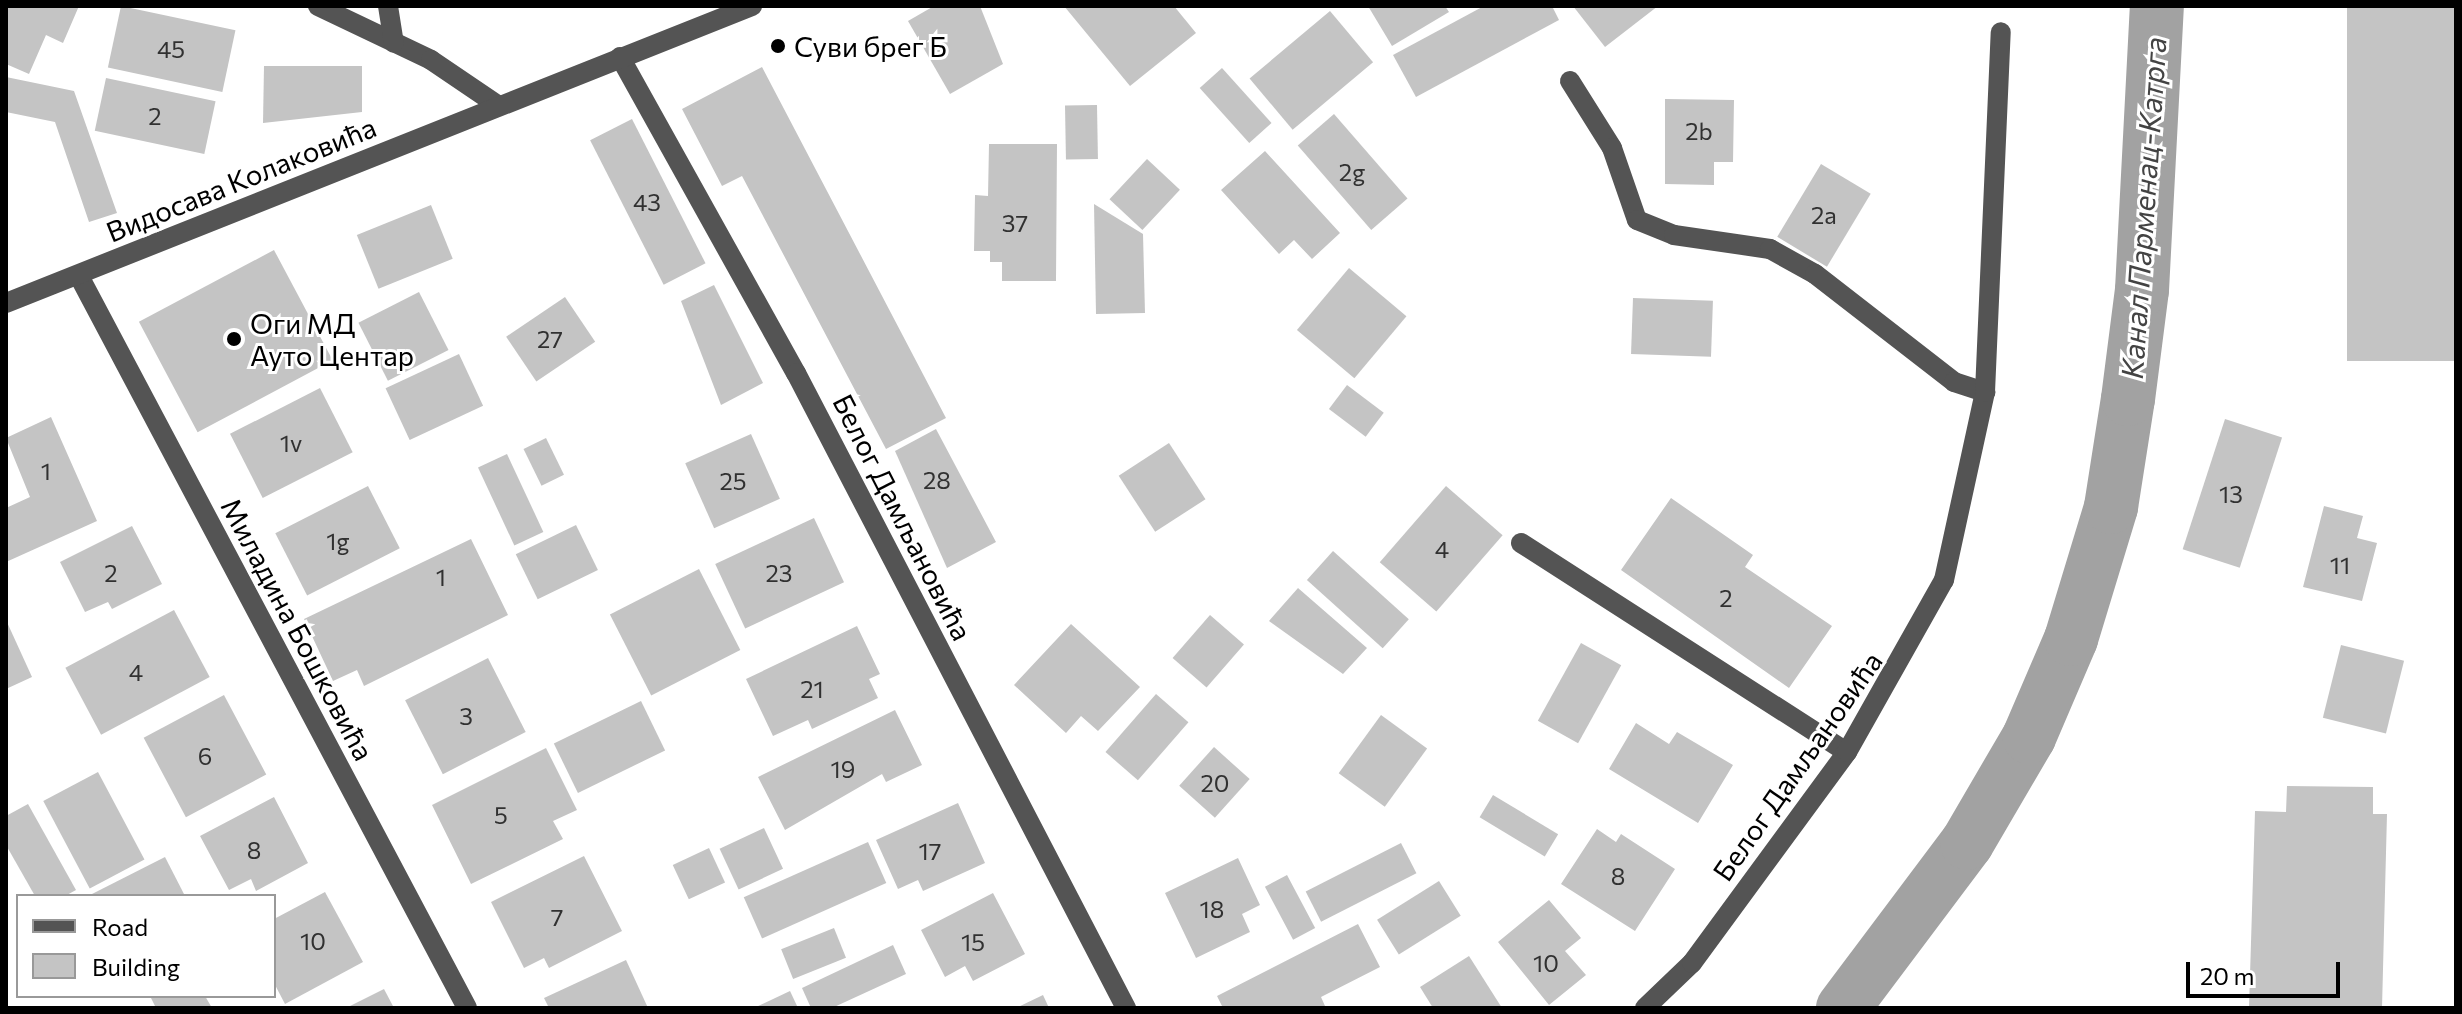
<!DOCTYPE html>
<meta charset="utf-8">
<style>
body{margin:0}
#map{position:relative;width:2462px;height:1014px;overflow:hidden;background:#fff;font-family:Commissioner,sans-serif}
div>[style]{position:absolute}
.canal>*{height:54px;margin:-27px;padding:0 27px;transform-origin:27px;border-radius:27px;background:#a2a2a2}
.building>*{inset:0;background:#c4c4c4;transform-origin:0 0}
.minor>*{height:20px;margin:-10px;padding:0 10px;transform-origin:10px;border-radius:10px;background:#545454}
.dots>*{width:22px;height:22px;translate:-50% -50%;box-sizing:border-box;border:4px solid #fff;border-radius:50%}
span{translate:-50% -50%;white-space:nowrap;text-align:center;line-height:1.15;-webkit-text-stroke:6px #fff;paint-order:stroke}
.number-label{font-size:24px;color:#313131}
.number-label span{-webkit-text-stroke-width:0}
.poi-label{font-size:28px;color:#000}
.left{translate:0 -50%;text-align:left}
.street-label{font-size:28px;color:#000}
.water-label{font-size:30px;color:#434343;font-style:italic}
.frame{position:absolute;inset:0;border:8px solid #000;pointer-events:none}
.legend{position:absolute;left:16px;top:894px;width:260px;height:104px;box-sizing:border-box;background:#fff;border:2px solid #999;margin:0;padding:10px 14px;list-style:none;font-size:24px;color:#000}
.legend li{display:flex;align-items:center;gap:16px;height:40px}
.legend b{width:40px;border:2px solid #999}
.scale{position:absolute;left:2186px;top:962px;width:154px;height:36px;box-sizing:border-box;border:4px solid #000;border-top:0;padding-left:10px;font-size:24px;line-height:28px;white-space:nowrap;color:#000;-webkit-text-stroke:6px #fff;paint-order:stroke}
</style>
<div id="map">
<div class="canal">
<i style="left:1843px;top:1008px;width:206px;rotate:-53.1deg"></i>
<i style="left:1967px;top:843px;width:123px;rotate:-59.7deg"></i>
<i style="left:2029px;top:737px;width:107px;rotate:-66.8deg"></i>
<i style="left:2071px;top:639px;width:138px;rotate:-73.1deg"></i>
<i style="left:2111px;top:507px;width:109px;rotate:-81.1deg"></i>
<i style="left:2128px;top:399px;width:110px;rotate:-82.7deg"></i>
<i style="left:2142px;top:290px;width:284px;rotate:-87deg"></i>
</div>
<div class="building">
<i style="clip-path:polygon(6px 6px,79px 6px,63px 43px,46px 35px,29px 74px,6px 64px)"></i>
<i style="left:121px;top:6px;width:117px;height:63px;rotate:12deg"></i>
<i style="clip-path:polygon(934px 6px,980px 6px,1003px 64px,950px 94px,908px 21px)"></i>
<i style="clip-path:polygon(1064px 6px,1174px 6px,1196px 33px,1130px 86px)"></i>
<i style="clip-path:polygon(1368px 6px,1445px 6px,1449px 12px,1392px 46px)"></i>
<i style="clip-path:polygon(1484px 6px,1552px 6px,1559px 20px,1416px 97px,1393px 55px)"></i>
<i style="clip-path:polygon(1573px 6px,1658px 6px,1605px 47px)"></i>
<i style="left:2347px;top:6px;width:109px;height:355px"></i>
<i style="left:1330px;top:11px;width:67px;height:105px;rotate:50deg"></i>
<i style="clip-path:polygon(264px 66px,362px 66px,362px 112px,263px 123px)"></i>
<i style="clip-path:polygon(762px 67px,946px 418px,886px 449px,742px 176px,722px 186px,682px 109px)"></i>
<i style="left:1222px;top:68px;width:74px;height:30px;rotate:48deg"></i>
<i style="clip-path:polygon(6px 77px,74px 91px,117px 213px,89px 222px,55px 122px,6px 112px)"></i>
<i style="left:106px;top:78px;width:112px;height:54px;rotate:12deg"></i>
<i style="clip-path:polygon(1665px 99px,1734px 100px,1733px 162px,1714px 162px,1714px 185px,1665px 184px)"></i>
<i style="left:1097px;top:105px;width:54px;height:32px;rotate:89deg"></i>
<i style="left:1334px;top:114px;width:112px;height:48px;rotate:49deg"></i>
<i style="left:632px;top:119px;width:162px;height:47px;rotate:63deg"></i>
<i style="clip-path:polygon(989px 144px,1057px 144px,1056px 281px,1002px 281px,1002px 262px,990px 262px,990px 251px,974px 251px,975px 195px,988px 196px)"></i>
<i style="clip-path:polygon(1265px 151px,1340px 233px,1312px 259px,1294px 240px,1279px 254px,1221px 190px)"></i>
<i style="left:1147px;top:159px;width:45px;height:55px;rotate:43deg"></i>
<i style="left:1821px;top:164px;width:58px;height:85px;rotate:31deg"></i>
<i style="clip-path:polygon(1094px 204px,1143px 234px,1145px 313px,1096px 314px)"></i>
<i style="left:431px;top:205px;width:58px;height:80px;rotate:68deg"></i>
<i style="left:274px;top:250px;width:125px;height:153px;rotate:62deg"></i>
<i style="left:1349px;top:268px;width:75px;height:81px;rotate:40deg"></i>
<i style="clip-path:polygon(714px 285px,763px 383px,721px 405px,681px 301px)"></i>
<i style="left:419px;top:292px;width:65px;height:68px;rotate:63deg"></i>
<i style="left:565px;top:297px;width:54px;height:71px;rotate:56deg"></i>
<i style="left:1633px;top:298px;width:80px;height:56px;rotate:2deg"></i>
<i style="left:459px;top:354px;width:57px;height:81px;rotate:65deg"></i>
<i style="left:1347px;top:385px;width:46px;height:30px;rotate:37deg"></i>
<i style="left:320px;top:388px;width:72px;height:101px;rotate:63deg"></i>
<i style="clip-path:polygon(51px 417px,97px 521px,6px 562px,6px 508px,30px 497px,6px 438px)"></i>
<i style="left:2225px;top:419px;width:60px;height:137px;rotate:18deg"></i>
<i style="clip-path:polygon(936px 429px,996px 542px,947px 568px,895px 451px)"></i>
<i style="left:751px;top:434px;width:71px;height:72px;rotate:66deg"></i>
<i style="left:546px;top:438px;width:41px;height:25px;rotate:64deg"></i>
<i style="left:1169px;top:443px;width:67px;height:60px;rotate:57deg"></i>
<i style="left:507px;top:454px;width:86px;height:32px;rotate:65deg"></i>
<i style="left:368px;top:486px;width:70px;height:104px;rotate:63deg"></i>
<i style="left:1446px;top:486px;width:75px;height:101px;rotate:41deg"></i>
<i style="clip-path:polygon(1671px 498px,1753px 555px,1745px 567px,1832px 626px,1789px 688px,1621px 570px)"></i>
<i style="clip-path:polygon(2324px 506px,2363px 516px,2357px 538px,2377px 543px,2362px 601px,2303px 587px)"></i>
<i style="left:814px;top:518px;width:71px;height:109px;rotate:65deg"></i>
<i style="left:576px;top:525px;width:50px;height:67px;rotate:64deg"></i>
<i style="clip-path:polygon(132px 526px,162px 584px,112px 609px,108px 602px,85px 612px,60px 562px)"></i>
<i style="clip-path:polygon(471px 539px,508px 615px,364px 686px,357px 670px,333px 681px,304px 619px)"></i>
<i style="left:1333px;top:551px;width:102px;height:39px;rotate:42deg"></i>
<i style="left:699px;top:569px;width:91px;height:100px;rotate:63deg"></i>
<i style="clip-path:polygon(1298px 588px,1367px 648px,1343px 674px,1269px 621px)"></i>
<i style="left:174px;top:610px;width:76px;height:123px;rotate:62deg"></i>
<i style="left:1210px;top:615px;width:45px;height:57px;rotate:41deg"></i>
<i style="clip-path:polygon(6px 620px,32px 677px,6px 689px)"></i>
<i style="clip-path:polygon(1071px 624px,1140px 687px,1098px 731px,1081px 716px,1066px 733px,1014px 685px)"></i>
<i style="clip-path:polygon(857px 626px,880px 674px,869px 679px,878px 698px,812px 729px,808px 720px,773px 736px,746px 679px)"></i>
<i style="left:1581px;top:643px;width:46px;height:89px;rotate:29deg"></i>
<i style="left:2341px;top:645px;width:65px;height:75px;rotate:14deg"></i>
<i style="left:488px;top:658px;width:83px;height:93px;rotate:63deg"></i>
<i style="left:1156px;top:694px;width:43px;height:77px;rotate:41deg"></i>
<i style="left:224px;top:695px;width:90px;height:91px;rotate:62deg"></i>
<i style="left:641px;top:701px;width:55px;height:97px;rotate:64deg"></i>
<i style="clip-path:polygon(895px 710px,922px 765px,886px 782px,882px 774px,785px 830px,758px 777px)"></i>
<i style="left:1381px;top:715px;width:57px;height:72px;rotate:36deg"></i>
<i style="clip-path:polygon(1636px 723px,1669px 744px,1677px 732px,1733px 765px,1698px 823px,1609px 769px)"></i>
<i style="left:1214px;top:747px;width:48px;height:52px;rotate:42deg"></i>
<i style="clip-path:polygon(546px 748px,577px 810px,553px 821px,563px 839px,471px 884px,432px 805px)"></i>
<i style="left:98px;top:772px;width:99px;height:62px;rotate:62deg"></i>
<i style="clip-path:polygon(2287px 786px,2373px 787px,2373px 814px,2387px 814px,2382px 1008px,2249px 1008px,2255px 811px,2286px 812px)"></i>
<i style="left:1493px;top:795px;width:76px;height:26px;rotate:31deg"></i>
<i style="clip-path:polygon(274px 797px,308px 863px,256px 891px,251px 879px,229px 890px,200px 836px)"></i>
<i style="clip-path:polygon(958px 803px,985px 863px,923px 891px,918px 880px,898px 889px,876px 840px)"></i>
<i style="clip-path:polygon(28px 804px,76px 890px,65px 896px,35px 896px,6px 845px,6px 816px)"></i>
<i style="left:764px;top:828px;width:45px;height:49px;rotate:65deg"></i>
<i style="clip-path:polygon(1597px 829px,1616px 842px,1621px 834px,1675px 869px,1635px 931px,1561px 884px)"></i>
<i style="left:868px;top:842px;width:45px;height:136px;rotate:66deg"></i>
<i style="left:1401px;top:843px;width:34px;height:107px;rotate:63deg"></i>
<i style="left:709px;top:848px;width:38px;height:40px;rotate:65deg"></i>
<i style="clip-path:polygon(584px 856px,622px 931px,549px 968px,544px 958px,524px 968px,491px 902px)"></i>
<i style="clip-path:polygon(165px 857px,185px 896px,94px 896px,92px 894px)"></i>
<i style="clip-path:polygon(1238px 858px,1260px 905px,1242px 914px,1250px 932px,1196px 958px,1165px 893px)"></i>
<i style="left:1287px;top:875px;width:60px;height:25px;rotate:62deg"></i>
<i style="left:1439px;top:881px;width:41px;height:73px;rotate:58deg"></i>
<i style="clip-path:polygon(325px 892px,363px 962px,285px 1004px,274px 983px,274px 919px)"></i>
<i style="clip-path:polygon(993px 893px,1025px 954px,973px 981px,965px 966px,945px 977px,921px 930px)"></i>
<i style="clip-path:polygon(1549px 900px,1581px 938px,1565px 951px,1586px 975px,1549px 1005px,1498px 942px)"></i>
<i style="clip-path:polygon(1358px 924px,1380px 967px,1321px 997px,1325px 1006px,1223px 1008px,1217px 996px)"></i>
<i style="left:834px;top:928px;width:32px;height:57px;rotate:68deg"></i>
<i style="clip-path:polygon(893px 945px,906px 974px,832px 1008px,811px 1008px,802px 988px)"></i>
<i style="clip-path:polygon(1469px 956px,1502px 1008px,1433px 1008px,1420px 987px)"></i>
<i style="clip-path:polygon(626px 960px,648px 1008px,549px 1008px,544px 998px)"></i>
<i style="clip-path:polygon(384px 989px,394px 1008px,346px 1008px)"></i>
<i style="clip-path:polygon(790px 991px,798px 1008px,754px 1008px)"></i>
<i style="clip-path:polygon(1043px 995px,1049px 1008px,1016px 1008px)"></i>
<i style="clip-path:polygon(150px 996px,205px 996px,212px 1008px,156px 1008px)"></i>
</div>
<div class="minor">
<i style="left:318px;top:6px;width:125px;rotate:25.5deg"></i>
<i style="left:431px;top:60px;width:78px;rotate:34.1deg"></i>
<i style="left:388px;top:6px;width:37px;rotate:81deg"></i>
<i style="left:620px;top:57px;width:362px;rotate:60.9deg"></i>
<i style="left:796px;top:373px;width:716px;rotate:62.54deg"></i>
<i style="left:1570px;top:81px;width:79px;rotate:57.9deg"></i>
<i style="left:1612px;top:148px;width:76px;rotate:70.9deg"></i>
<i style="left:1637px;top:220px;width:40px;rotate:22deg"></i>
<i style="left:1674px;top:235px;width:97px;rotate:8.3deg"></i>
<i style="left:1770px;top:249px;width:51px;rotate:29.1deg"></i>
<i style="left:1815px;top:274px;width:176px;rotate:37.8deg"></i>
<i style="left:1954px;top:382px;width:33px;rotate:18deg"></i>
<i style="left:79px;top:276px;width:828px;rotate:62.07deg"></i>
<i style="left:6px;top:303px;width:803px;rotate:-21.71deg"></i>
<i style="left:1521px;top:543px;width:387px;rotate:32.7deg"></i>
<i style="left:1645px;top:1008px;width:65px;rotate:-43.8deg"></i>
<i style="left:1692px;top:963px;width:262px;rotate:-53.7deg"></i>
<i style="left:1847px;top:752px;width:197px;rotate:-60.6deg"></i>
<i style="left:1944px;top:580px;width:192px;rotate:-77.7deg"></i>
<i style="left:1985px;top:392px;width:360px;rotate:-87.5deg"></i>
</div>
<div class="dots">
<i style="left:778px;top:46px;background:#000"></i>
<i style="left:234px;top:339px;background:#000"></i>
</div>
<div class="number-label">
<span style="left:171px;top:49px">45</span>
<span style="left:155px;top:116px">2</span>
<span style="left:1699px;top:131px">2b</span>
<span style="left:1352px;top:172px">2g</span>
<span style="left:647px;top:202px">43</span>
<span style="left:1824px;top:215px">2a</span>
<span style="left:1015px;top:223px">37</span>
<span style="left:550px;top:339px">27</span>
<span style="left:291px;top:443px">1v</span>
<span style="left:46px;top:471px">1</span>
<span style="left:937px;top:480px">28</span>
<span style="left:733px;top:481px">25</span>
<span style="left:2231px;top:494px">13</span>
<span style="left:338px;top:541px">1g</span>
<span style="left:1442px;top:549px">4</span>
<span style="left:2340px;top:565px">11</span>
<span style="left:111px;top:573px">2</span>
<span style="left:779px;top:573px">23</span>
<span style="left:441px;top:577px">1</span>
<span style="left:1726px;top:598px">2</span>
<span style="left:136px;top:672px">4</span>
<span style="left:812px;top:689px">21</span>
<span style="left:466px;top:716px">3</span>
<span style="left:205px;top:756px">6</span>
<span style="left:843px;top:769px">19</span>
<span style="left:1215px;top:783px">20</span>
<span style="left:501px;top:815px">5</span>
<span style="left:254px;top:850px">8</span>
<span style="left:930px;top:851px">17</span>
<span style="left:1618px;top:876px">8</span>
<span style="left:1212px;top:909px">18</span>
<span style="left:557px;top:917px">7</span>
<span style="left:313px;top:941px">10</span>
<span style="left:973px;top:942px">15</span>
<span style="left:1546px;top:963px">10</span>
</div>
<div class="poi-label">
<span class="left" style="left:794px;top:46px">Суви брег Б</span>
<span class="left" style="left:250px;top:339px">Оги МД<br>Ауто Центар</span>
</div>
<div class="street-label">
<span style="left:241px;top:179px;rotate:-22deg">Видосава Колаковића</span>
<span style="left:903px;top:517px;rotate:63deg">Белог Дамљановића</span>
<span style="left:298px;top:629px;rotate:62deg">Миладина Бошковића</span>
<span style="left:1797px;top:766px;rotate:-55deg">Белог Дамљановића</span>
</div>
<div class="water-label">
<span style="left:2143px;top:208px;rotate:-86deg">Канал Парменац-Катрга</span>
</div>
<div class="frame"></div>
<ul class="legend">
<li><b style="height:10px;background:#545454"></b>Road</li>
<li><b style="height:22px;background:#c4c4c4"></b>Building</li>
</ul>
<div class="scale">20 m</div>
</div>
